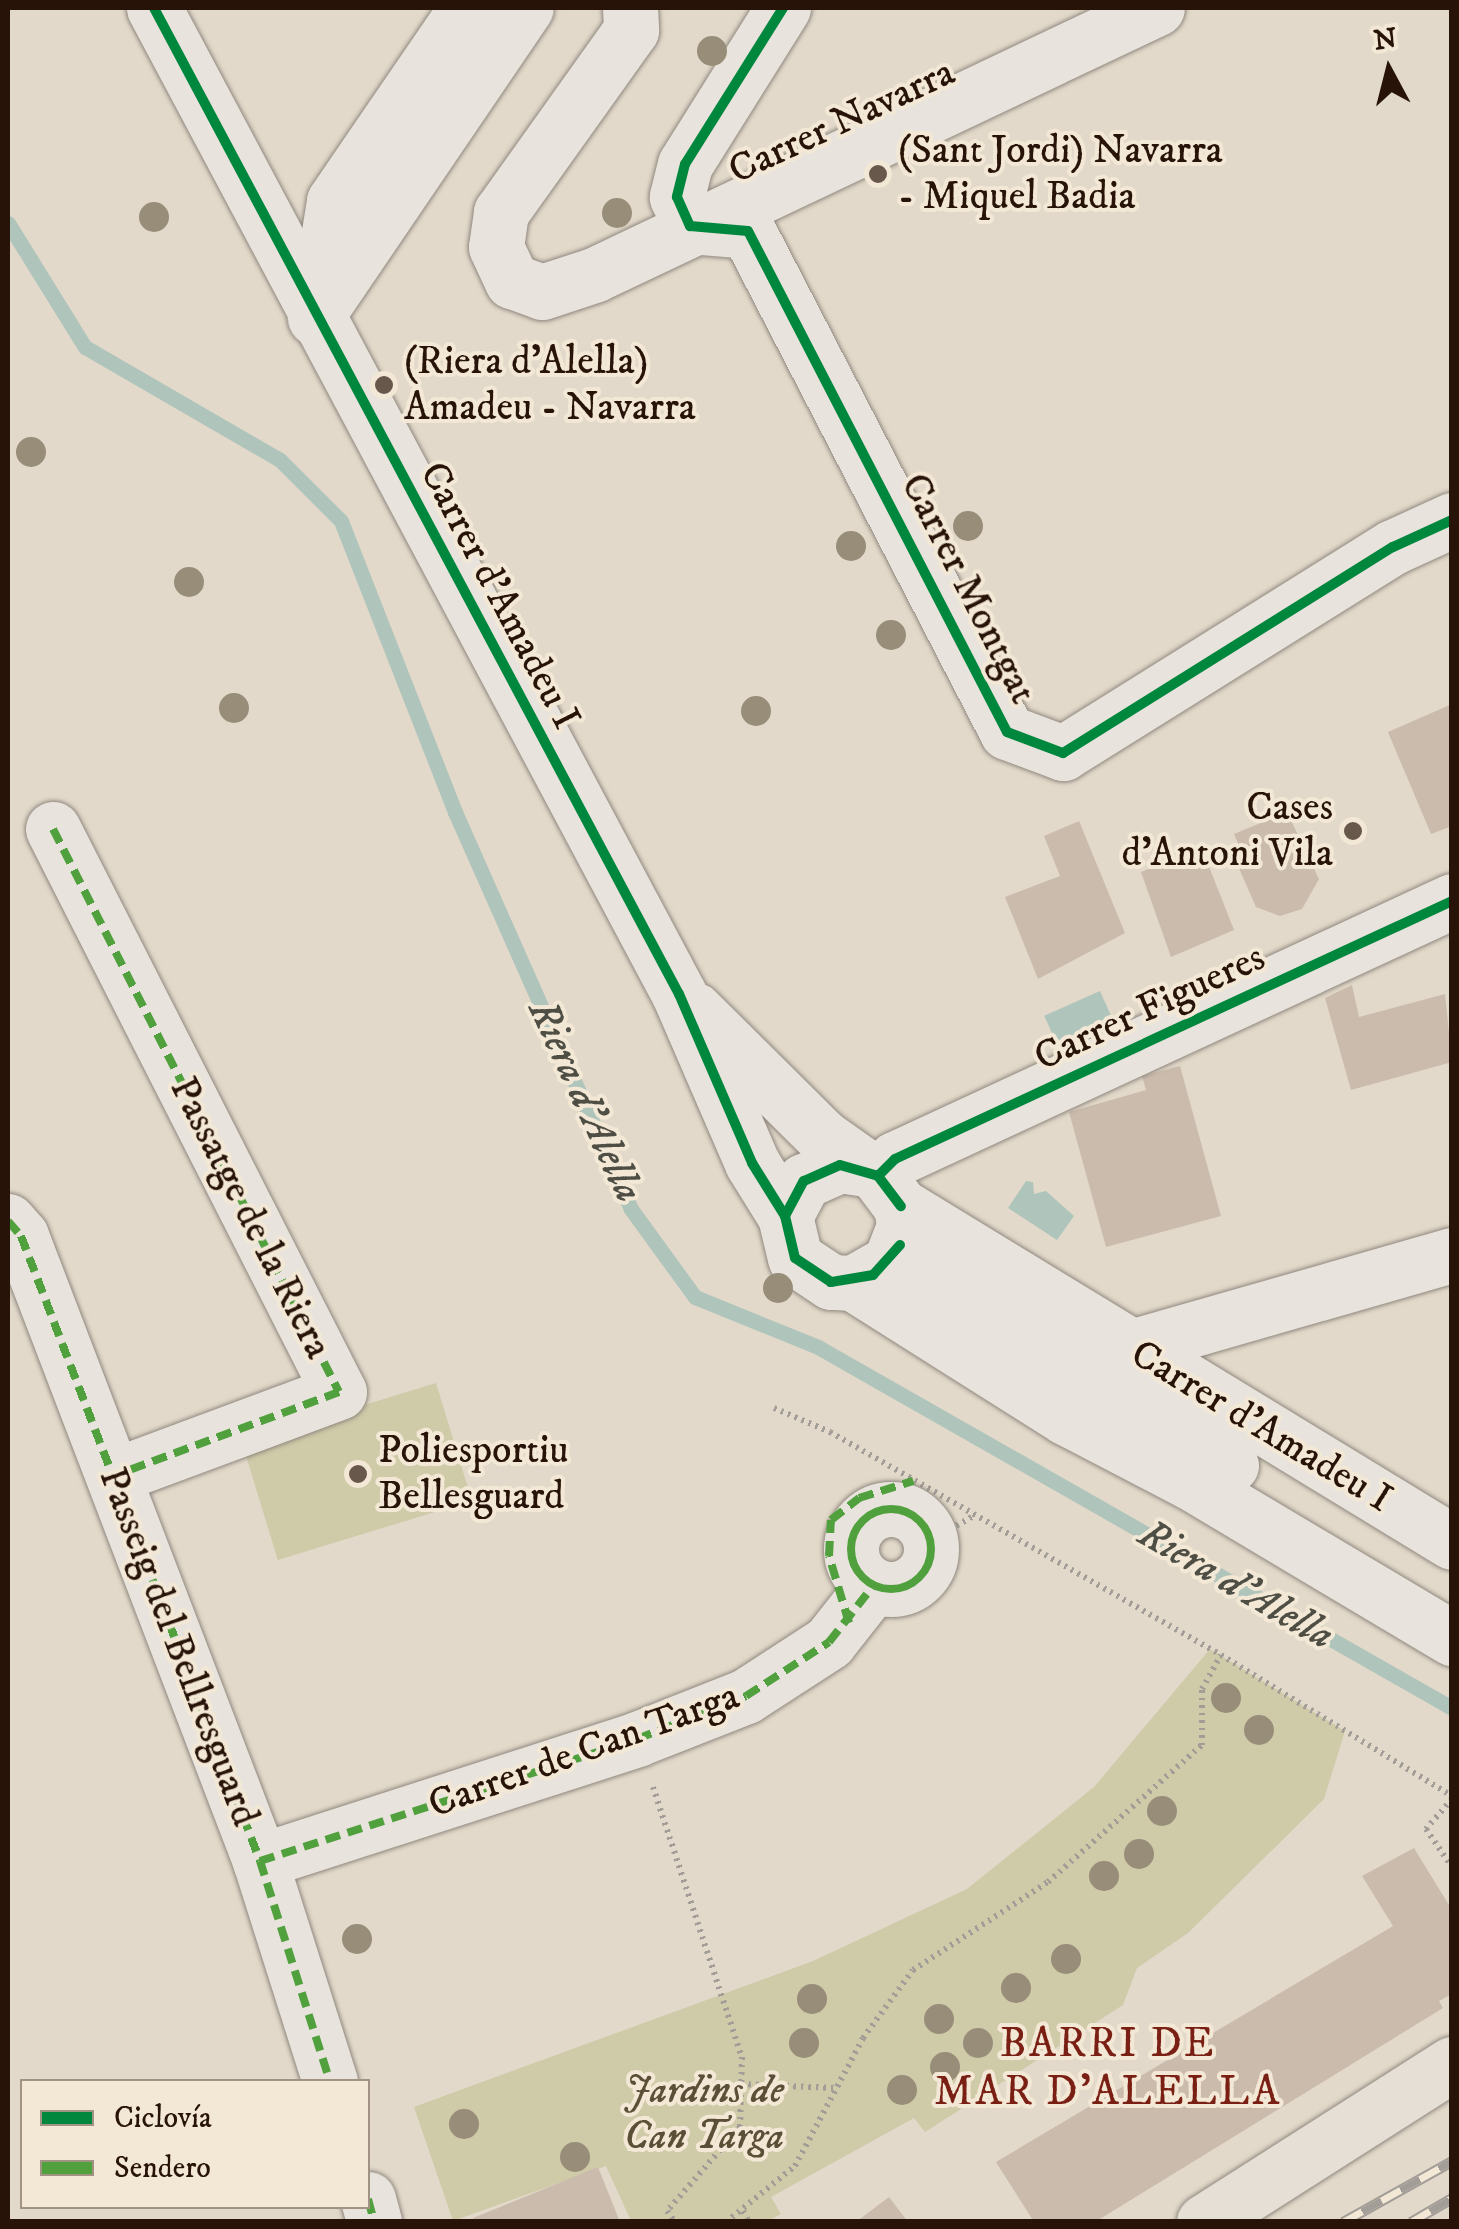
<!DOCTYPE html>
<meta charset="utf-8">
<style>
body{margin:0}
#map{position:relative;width:1459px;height:2229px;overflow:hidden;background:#e2d9ca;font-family:"IM FELL DW Pica",serif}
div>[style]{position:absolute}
.green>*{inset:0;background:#cfcaa8;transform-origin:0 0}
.water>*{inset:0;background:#afc4bb;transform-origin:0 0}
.stream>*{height:15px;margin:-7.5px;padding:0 7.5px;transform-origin:7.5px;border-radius:7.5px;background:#afc4bb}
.building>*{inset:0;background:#cbbbad}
.path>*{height:6px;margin-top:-3px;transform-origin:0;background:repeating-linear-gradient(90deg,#a29d96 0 2.5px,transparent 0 7.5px)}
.roads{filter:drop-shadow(0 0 2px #90887f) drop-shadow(0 0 2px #90887f)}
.minor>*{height:55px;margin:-27.5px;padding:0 27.5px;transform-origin:27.5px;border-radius:27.5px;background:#e8e3dc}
.minor>.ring{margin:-27.5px;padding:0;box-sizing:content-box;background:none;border:55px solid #e8e3dc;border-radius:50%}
.major>*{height:55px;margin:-27.5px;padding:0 27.5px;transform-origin:27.5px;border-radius:27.5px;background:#e5dfd6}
.rail>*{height:11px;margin-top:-5.5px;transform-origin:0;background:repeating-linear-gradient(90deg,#f3e8d5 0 22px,#a29d96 0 44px);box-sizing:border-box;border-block:2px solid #a29d96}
.quiet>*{height:8px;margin-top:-4px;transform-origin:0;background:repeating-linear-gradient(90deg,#51a03e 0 15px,transparent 0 23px)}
.quiet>.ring{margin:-4px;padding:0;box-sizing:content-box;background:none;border:8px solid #51a03e;border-radius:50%}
.cycleway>*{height:10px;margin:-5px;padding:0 5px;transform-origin:5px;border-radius:5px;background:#00873e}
.trees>*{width:30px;height:30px;margin:-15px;border-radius:50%;background:#988d79}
.dots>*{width:28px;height:28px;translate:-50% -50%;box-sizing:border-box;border:5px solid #f3e8d5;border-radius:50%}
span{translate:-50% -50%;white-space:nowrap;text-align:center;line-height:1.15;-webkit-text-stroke:8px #f3e8d5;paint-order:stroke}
.street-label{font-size:40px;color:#271308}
.poi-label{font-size:40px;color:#271308}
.left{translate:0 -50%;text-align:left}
.right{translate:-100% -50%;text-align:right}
.park-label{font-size:40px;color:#5c4f37;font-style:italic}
.water-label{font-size:42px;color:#4f4e45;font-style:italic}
.neighbourhood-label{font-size:42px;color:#7a1f14;letter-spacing:2.5px}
.frame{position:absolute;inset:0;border:10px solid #271308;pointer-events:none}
.legend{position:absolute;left:20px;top:2079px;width:350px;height:130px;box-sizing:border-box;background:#f3e8d5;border:2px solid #a19383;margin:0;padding:12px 18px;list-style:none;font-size:30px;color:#271308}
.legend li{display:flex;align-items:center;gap:20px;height:50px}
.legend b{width:50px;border:2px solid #a19383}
.north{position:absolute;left:1339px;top:20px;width:100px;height:100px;-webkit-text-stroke:8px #f3e8d5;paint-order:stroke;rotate:353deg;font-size:28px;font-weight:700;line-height:40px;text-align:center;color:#271308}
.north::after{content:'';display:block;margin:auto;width:35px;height:45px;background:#271308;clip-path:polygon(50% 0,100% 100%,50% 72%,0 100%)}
</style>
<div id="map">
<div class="green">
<i style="left:436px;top:1383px;width:123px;height:203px;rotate:73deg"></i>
<i style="clip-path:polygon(1210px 1649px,1345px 1731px,1324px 1799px,1188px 1933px,1137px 1968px,1123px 2005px,925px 2132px,914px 2118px,771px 2197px,781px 2214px,768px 2221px,631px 2221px,606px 2166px,453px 2221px,414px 2107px,813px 1961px,967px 1889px,1094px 1787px)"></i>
</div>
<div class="water">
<i style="left:1100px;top:991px;width:32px;height:61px;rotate:66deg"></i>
<i style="clip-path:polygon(1026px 1181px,1033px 1182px,1034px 1194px,1046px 1191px,1074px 1216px,1057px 1240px,1008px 1208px)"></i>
</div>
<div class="stream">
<i style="left:8px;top:223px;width:146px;rotate:58.2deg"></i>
<i style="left:85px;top:347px;width:225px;rotate:30.1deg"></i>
<i style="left:280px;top:460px;width:86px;rotate:45deg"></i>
<i style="left:341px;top:521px;width:313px;rotate:68.6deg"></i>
<i style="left:455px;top:812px;width:434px;rotate:66.1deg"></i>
<i style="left:631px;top:1209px;width:109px;rotate:54deg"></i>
<i style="left:695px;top:1297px;width:133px;rotate:22.1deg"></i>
<i style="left:818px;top:1347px;width:730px;rotate:29.66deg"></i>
</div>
<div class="building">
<i style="clip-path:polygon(1452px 704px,1452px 826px,1431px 834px,1388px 732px)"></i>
<i style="clip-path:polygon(1287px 812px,1319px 879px,1302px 909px,1280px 916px,1256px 907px,1231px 850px,1239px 846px,1234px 834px)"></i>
<i style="clip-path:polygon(1079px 821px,1125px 933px,1038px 979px,1005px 897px,1060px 876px,1044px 836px)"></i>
<i style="clip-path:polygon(1196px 850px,1206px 859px,1234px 930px,1171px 957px,1141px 872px)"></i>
<i style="clip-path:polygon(1352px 985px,1359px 1017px,1445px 994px,1452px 1062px,1351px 1090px,1325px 998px)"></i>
<i style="clip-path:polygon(1180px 1066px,1221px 1216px,1106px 1247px,1069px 1112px,1146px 1090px,1142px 1076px)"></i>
<i style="clip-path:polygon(1414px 1848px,1452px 1910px,1452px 1994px,1439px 2001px,1443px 2008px,1095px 2222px,1034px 2222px,996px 2162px,1393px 1926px,1362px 1876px)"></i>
<i style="clip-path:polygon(598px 2167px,620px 2222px,474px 2222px,473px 2218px)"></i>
<i style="clip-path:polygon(889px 2197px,908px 2222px,856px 2222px)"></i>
</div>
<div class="path">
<i style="left:774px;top:1408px;width:61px;rotate:23.2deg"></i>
<i style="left:830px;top:1432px;width:450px;rotate:29.7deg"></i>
<i style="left:1221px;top:1655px;width:271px;rotate:31.4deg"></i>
<i style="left:930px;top:1540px;width:48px;rotate:-28.7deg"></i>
<i style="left:653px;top:1787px;width:284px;rotate:71.8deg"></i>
<i style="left:742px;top:2057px;width:70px;rotate:91.6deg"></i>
<i style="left:740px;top:2127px;width:111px;rotate:131deg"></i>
<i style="left:667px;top:2211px;width:14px;rotate:54deg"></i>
<i style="left:1452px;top:1799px;width:40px;rotate:131deg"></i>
<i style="left:1426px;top:1829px;width:46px;rotate:55.6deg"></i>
<i style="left:741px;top:2084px;width:95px;rotate:2.4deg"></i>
<i style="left:743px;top:2211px;width:13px;rotate:61deg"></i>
<i style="left:726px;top:2222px;width:89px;rotate:-39.1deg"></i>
<i style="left:795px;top:2166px;width:145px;rotate:-62deg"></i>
<i style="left:863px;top:2038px;width:84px;rotate:-53.7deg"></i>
<i style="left:913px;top:1970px;width:161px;rotate:-33.1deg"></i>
<i style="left:1048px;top:1882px;width:206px;rotate:-41.7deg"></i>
<i style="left:1202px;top:1745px;width:56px;rotate:-90deg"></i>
<i style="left:1202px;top:1689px;width:39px;rotate:-61deg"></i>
</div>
<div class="roads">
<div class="minor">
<i style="left:154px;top:8px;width:1117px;rotate:61.97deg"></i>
<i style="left:679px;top:994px;width:184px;rotate:66.6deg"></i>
<i style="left:752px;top:1163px;width:62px;rotate:58.1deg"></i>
<i style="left:630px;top:8px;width:22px;rotate:87deg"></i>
<i style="left:631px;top:30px;width:224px;rotate:125.5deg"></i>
<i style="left:501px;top:212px;width:35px;rotate:98deg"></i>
<i style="left:496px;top:247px;width:38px;rotate:65deg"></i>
<i style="left:512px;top:281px;width:32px;rotate:20deg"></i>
<i style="left:542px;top:292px;width:55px;rotate:-18.1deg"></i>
<i style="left:594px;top:275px;width:623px;rotate:-25.37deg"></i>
<i style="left:783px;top:8px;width:184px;rotate:122.1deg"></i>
<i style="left:685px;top:164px;width:34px;rotate:104deg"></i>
<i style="left:677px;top:197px;width:32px;rotate:66deg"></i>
<i style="left:690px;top:226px;width:58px;rotate:4.9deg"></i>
<i style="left:748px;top:231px;width:564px;rotate:62.66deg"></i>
<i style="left:1007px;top:732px;width:60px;rotate:20.6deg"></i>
<i style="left:1063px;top:753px;width:389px;rotate:-32deg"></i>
<i style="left:1393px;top:547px;width:65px;rotate:-24.6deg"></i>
<i style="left:318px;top:301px;width:101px;rotate:-80.9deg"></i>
<i style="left:334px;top:201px;width:234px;rotate:-55.6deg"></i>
<i style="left:315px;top:318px;width:375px;rotate:-55.8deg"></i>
<i style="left:53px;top:829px;width:631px;rotate:63.07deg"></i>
<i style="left:339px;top:1392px;width:241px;rotate:159.6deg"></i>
<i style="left:695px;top:1010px;width:180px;rotate:44.8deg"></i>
<i style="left:823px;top:1137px;width:67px;rotate:35.3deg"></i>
<i style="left:878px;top:1176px;width:38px;rotate:53deg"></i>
<i style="left:901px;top:1206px;width:20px;rotate:81deg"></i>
<i style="left:904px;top:1226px;width:39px;rotate:111deg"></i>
<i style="left:890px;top:1262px;width:43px;rotate:150.4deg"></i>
<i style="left:853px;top:1283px;width:22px;rotate:-177deg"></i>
<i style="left:831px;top:1282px;width:43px;rotate:-146.3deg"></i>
<i style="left:795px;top:1258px;width:43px;rotate:-103.4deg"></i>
<i style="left:785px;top:1216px;width:40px;rotate:-62deg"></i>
<i style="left:804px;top:1181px;width:39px;rotate:-24deg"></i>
<i style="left:840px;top:1165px;width:20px;rotate:9deg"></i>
<i style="left:878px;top:1176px;width:24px;rotate:-45deg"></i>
<i style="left:895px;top:1159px;width:614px;rotate:-24.85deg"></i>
<i style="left:901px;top:1206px;width:645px;rotate:31.37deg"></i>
<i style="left:8px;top:1221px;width:20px;rotate:49deg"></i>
<i style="left:21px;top:1236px;width:669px;rotate:69.07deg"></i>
<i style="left:260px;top:1861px;width:232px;rotate:72.4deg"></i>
<i style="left:890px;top:1262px;width:397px;rotate:30.8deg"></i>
<i style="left:853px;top:1283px;width:251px;rotate:32.3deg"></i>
<i style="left:1065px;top:1417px;width:141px;rotate:27.5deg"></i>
<i style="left:1190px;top:1482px;width:305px;rotate:30.8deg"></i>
<i style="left:1131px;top:1347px;width:334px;rotate:-16deg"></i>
<i class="ring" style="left:851px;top:1509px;width:25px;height:25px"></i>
<i style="left:260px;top:1861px;width:396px;rotate:-17.9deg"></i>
<i style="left:637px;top:1739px;width:117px;rotate:-21.5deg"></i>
<i style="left:746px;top:1696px;width:99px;rotate:-33deg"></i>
<i style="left:829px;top:1642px;width:71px;rotate:-51.8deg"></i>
<i style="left:368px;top:2199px;width:24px;rotate:75deg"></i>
</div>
<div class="major">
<i style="left:1204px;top:2222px;width:294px;rotate:-32.5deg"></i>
</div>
</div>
<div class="rail">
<i style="left:1343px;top:2222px;width:125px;rotate:-29.2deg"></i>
<i style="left:1411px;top:2222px;width:48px;rotate:-30.3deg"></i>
</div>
<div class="quiet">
<i style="left:53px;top:829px;width:631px;rotate:63.07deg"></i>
<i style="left:339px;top:1392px;width:241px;rotate:159.6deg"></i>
<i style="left:8px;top:1221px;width:20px;rotate:49deg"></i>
<i style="left:21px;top:1236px;width:669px;rotate:69.07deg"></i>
<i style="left:260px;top:1861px;width:232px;rotate:72.4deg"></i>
<i class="ring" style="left:851px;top:1509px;width:72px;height:72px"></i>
<i style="left:849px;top:1623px;width:70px;rotate:-106.6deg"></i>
<i style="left:829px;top:1556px;width:36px;rotate:-87deg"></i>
<i style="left:831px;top:1520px;width:36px;rotate:-38deg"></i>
<i style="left:859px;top:1498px;width:57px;rotate:-17.5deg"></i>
<i style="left:260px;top:1861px;width:396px;rotate:-17.9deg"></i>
<i style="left:637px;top:1739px;width:117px;rotate:-21.5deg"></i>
<i style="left:746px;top:1696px;width:99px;rotate:-33deg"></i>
<i style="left:829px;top:1642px;width:71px;rotate:-51.8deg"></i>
<i style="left:368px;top:2199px;width:24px;rotate:75deg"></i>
</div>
<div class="cycleway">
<i style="left:154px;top:8px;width:1117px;rotate:61.97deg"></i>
<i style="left:679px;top:994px;width:184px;rotate:66.6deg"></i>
<i style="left:752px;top:1163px;width:62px;rotate:58.1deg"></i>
<i style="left:783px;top:8px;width:184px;rotate:122.1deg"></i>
<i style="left:685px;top:164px;width:34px;rotate:104deg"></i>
<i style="left:677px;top:197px;width:32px;rotate:66deg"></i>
<i style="left:690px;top:226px;width:58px;rotate:4.9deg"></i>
<i style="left:748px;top:231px;width:564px;rotate:62.66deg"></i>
<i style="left:1007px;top:732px;width:60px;rotate:20.6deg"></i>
<i style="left:1063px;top:753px;width:389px;rotate:-32deg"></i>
<i style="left:1393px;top:547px;width:65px;rotate:-24.6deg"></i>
<i style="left:878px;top:1176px;width:24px;rotate:-45deg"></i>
<i style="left:895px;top:1159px;width:614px;rotate:-24.85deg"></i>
<i style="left:900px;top:1245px;width:40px;rotate:132deg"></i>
<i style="left:873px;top:1275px;width:43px;rotate:170.5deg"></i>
<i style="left:831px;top:1282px;width:43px;rotate:-146.3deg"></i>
<i style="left:795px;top:1258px;width:43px;rotate:-103.4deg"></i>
<i style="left:785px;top:1216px;width:40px;rotate:-62deg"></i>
<i style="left:804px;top:1181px;width:39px;rotate:-24deg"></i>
<i style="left:840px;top:1165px;width:40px;rotate:16deg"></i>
<i style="left:878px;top:1176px;width:38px;rotate:53deg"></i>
</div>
<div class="trees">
<i style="left:712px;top:51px"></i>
<i style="left:617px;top:213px"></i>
<i style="left:154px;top:217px"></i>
<i style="left:31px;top:452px"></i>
<i style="left:968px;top:526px"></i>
<i style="left:851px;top:546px"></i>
<i style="left:189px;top:582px"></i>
<i style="left:891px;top:635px"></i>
<i style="left:234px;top:708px"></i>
<i style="left:756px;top:711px"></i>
<i style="left:778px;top:1288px"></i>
<i style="left:1226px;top:1698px"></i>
<i style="left:1259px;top:1730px"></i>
<i style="left:1162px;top:1811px"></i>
<i style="left:1139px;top:1854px"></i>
<i style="left:1104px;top:1876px"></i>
<i style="left:357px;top:1939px"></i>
<i style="left:1066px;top:1959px"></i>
<i style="left:1016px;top:1988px"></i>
<i style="left:812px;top:1999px"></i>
<i style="left:939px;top:2019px"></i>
<i style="left:804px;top:2043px"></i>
<i style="left:978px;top:2043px"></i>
<i style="left:945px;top:2067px"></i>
<i style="left:902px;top:2090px"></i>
<i style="left:464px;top:2124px"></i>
<i style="left:575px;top:2157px"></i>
</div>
<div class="dots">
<i style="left:878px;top:174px;background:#68584c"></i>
<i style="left:384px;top:385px;background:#68584c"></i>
<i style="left:1353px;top:831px;background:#68584c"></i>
<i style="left:358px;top:1474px;background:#68584c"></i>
</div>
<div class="street-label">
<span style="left:842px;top:122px;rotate:-25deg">Carrer Navarra</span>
<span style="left:968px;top:589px;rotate:63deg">Carrer Montgat</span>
<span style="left:499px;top:596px;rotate:62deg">Carrer d'Amadeu I</span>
<span style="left:1150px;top:1008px;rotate:-25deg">Carrer Figueres</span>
<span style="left:250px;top:1218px;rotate:63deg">Passatge de la Riera</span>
<span style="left:1261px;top:1427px;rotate:31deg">Carrer d'Amadeu I</span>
<span style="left:178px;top:1647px;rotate:69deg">Passeig del Bellresguard</span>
<span style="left:584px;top:1751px;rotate:-20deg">Carrer de Can Targa</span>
</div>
<div class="poi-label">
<span class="left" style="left:898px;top:174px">(Sant Jordi) Navarra<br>- Miquel Badia</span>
<span class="left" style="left:404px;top:385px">(Riera d'Alella)<br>Amadeu - Navarra</span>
<span class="right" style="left:1333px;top:831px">Cases<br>d'Antoni Vila</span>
<span class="left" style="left:378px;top:1474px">Poliesportiu<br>Bellesguard</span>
</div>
<div class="park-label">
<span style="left:704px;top:2114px">Jardins de<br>Can Targa</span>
</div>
<div class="water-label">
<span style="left:585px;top:1101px;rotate:65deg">Riera d'Alella</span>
<span style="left:1236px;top:1585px;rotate:30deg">Riera d'Alella</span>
</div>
<div class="neighbourhood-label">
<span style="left:1108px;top:2068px">BARRI DE<br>MAR D'ALELLA</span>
</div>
<div class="frame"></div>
<ul class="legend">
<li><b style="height:12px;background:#00873e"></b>Ciclovía</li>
<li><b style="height:12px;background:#51a03e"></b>Sendero</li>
</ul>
<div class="north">N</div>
</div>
